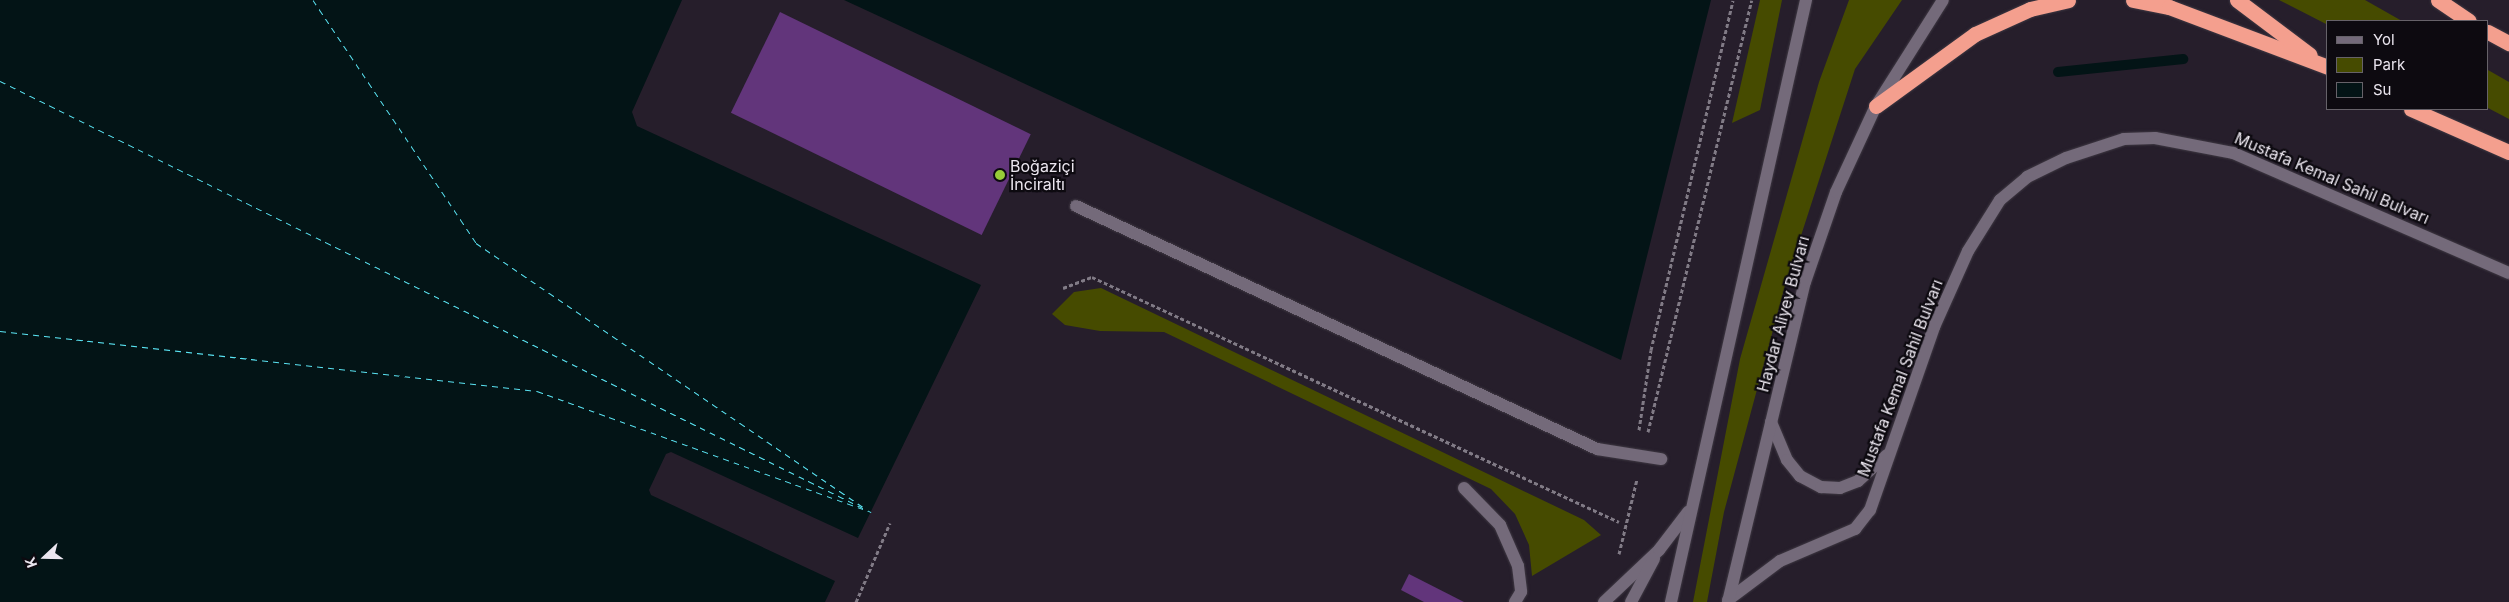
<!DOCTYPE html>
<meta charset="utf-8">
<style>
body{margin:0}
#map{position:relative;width:2509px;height:602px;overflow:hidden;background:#261e2b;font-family:Inter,sans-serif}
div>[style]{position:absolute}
.green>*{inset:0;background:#464b00}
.water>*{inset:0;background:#031416}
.stream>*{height:10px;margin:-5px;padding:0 5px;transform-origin:5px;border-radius:5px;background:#031416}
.ferry>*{height:1px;margin-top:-0.5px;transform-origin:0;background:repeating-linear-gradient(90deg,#5ae5f4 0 6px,transparent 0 11px)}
.building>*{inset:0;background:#62357b;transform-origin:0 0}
.path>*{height:3px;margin-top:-1.5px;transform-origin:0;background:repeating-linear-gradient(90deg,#817b86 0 4px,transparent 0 6.5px)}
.roads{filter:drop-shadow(0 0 1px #3f3943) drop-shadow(0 0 1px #3f3943)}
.lane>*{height:12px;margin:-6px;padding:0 6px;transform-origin:6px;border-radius:6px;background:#746a7a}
.secondary>*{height:12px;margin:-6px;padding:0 6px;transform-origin:6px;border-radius:6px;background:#746a7a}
.highway>*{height:15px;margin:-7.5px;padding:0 7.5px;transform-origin:7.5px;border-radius:7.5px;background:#f49f8e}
.dots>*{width:14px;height:14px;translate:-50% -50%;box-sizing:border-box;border:2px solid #0d0a10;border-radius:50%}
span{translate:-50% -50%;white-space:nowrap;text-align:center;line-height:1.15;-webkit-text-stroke:4.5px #0d0a10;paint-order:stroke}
.poi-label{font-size:16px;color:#ebe6ef}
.left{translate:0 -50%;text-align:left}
.street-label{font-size:16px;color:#ebe6ef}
.legend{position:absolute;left:2326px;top:20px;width:162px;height:90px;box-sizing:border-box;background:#0d0a10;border:1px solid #666269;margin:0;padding:6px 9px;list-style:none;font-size:15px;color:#ebe6ef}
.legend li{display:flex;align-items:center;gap:10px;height:25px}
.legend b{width:25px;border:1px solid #666269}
.north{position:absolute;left:20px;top:532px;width:50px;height:50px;-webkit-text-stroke:4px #0d0a10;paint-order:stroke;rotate:249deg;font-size:14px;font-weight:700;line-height:20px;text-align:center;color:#ebe6ef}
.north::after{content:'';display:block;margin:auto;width:18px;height:22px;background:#ebe6ef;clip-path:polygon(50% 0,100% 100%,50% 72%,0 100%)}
</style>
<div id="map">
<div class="green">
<i style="clip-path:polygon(1760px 0,1782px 0,1760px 110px,1732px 123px)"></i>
<i style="clip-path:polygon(1849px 0,1902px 0,1855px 69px,1786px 282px,1724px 512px,1707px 602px,1693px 602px,1740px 359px,1819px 82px)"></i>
<i style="clip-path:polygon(2279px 0,2365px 0,2402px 21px,2328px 21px,2328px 25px)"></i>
<i style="clip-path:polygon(2488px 70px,2509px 82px,2509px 119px,2488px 108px)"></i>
<i style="clip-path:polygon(1101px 288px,1584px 520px,1601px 535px,1532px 576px,1529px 545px,1515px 514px,1491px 489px,1164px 332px,1100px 331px,1065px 325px,1052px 314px,1074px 292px)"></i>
</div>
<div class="water">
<i style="clip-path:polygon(0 0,682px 0,632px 112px,637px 126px,981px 285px,858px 538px,671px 452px,666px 454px,649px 490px,651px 495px,835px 581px,825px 602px,0 602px)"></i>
<i style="clip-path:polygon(844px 0,1711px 0,1621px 360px)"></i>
</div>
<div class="stream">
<i style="left:2058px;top:72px;width:126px;rotate:-5.9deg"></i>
</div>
<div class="ferry">
<i style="left:313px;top:0;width:293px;rotate:56.1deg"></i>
<i style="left:476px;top:243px;width:472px;rotate:34.3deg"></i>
<i style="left:0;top:81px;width:972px;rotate:26.33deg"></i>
<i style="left:0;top:331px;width:540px;rotate:6.38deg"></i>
<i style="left:537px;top:391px;width:347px;rotate:19.9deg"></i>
</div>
<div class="building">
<i style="left:780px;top:12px;width:279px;height:112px;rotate:26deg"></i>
<i style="clip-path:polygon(1409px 574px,1464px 602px,1424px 602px,1401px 590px)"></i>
</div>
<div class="path">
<i style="left:1063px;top:288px;width:31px;rotate:-21deg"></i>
<i style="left:1092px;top:277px;width:581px;rotate:24.93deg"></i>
<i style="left:1639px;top:430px;width:81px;rotate:-81.5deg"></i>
<i style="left:1651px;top:350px;width:359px;rotate:-76.8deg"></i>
<i style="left:1648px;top:432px;width:444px;rotate:-76.5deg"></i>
<i style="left:1619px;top:554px;width:77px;rotate:-76.5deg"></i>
<i style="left:856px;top:602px;width:86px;rotate:-66.7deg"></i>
</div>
<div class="roads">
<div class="lane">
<i style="left:1076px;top:206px;width:575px;rotate:25deg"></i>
<i style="left:1597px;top:449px;width:65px;rotate:8.9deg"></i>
<i style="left:1464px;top:488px;width:52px;rotate:45.8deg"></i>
<i style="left:1500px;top:525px;width:45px;rotate:66.3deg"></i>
<i style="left:1518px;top:566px;width:26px;rotate:83deg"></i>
<i style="left:1521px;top:592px;width:12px;rotate:121deg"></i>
<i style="left:1604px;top:602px;width:76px;rotate:-43.4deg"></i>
<i style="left:1659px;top:550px;width:48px;rotate:-52.7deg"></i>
<i style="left:1631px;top:602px;width:49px;rotate:-61.9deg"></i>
</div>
<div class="secondary">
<i style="left:1771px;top:422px;width:41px;rotate:67.2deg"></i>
<i style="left:1787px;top:460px;width:21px;rotate:51deg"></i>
<i style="left:1800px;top:476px;width:24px;rotate:28deg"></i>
<i style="left:1821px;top:487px;width:19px;rotate:3deg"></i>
<i style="left:1840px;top:488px;width:19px;rotate:-21deg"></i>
<i style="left:1858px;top:481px;width:39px;rotate:-42deg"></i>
<i style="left:1728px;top:600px;width:65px;rotate:-36.9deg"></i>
<i style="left:1780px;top:561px;width:82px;rotate:-23.1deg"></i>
<i style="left:1855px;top:529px;width:24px;rotate:-52deg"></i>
<i style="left:1870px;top:510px;width:194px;rotate:-70.7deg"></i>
<i style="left:1934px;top:327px;width:83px;rotate:-65.9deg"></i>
<i style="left:1968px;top:251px;width:60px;rotate:-57.9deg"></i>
<i style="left:2000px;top:200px;width:35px;rotate:-40deg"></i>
<i style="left:2027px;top:177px;width:43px;rotate:-26deg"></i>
<i style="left:2066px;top:158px;width:61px;rotate:-18.1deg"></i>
<i style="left:2124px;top:139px;width:31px;rotate:-2deg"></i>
<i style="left:2155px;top:138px;width:79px;rotate:10.9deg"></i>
<i style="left:2233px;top:153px;width:301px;rotate:23.5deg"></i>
<i style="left:1671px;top:602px;width:617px;rotate:-77.36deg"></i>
<i style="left:1728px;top:602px;width:329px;rotate:-76.5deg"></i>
<i style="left:1805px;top:282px;width:95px;rotate:-71deg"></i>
<i style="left:1836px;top:192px;width:95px;rotate:-65.1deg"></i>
<i style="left:1876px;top:106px;width:125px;rotate:-57.7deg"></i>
</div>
<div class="highway">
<i style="left:2133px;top:0;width:37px;rotate:11deg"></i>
<i style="left:2169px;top:7px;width:170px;rotate:20.7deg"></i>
<i style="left:2237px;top:0;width:91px;rotate:37deg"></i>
<i style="left:2438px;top:0;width:37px;rotate:34deg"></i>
<i style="left:2488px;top:32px;width:24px;rotate:28deg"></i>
<i style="left:1876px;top:106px;width:122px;rotate:-36deg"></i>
<i style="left:1975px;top:34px;width:60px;rotate:-24.4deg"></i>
<i style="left:2030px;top:9px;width:39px;rotate:-13deg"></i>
<i style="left:2411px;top:109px;width:107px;rotate:23.7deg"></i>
</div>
</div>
<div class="dots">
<i style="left:1000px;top:175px;background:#97cc38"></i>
</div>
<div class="poi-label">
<span class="left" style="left:1010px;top:175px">Boğaziçi<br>İnciraltı</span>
</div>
<div class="street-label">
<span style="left:2332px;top:178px;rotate:23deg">Mustafa Kemal Sahil Bulvarı</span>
<span style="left:1783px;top:314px;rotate:-75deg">Haydar Aliyev Bulvarı</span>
<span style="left:1900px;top:378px;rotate:-69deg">Mustafa Kemal Sahil Bulvarı</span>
</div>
<ul class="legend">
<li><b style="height:6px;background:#746a7a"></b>Yol</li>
<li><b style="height:14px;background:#464b00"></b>Park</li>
<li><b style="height:14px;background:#031416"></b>Su</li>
</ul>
<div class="north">K</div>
</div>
